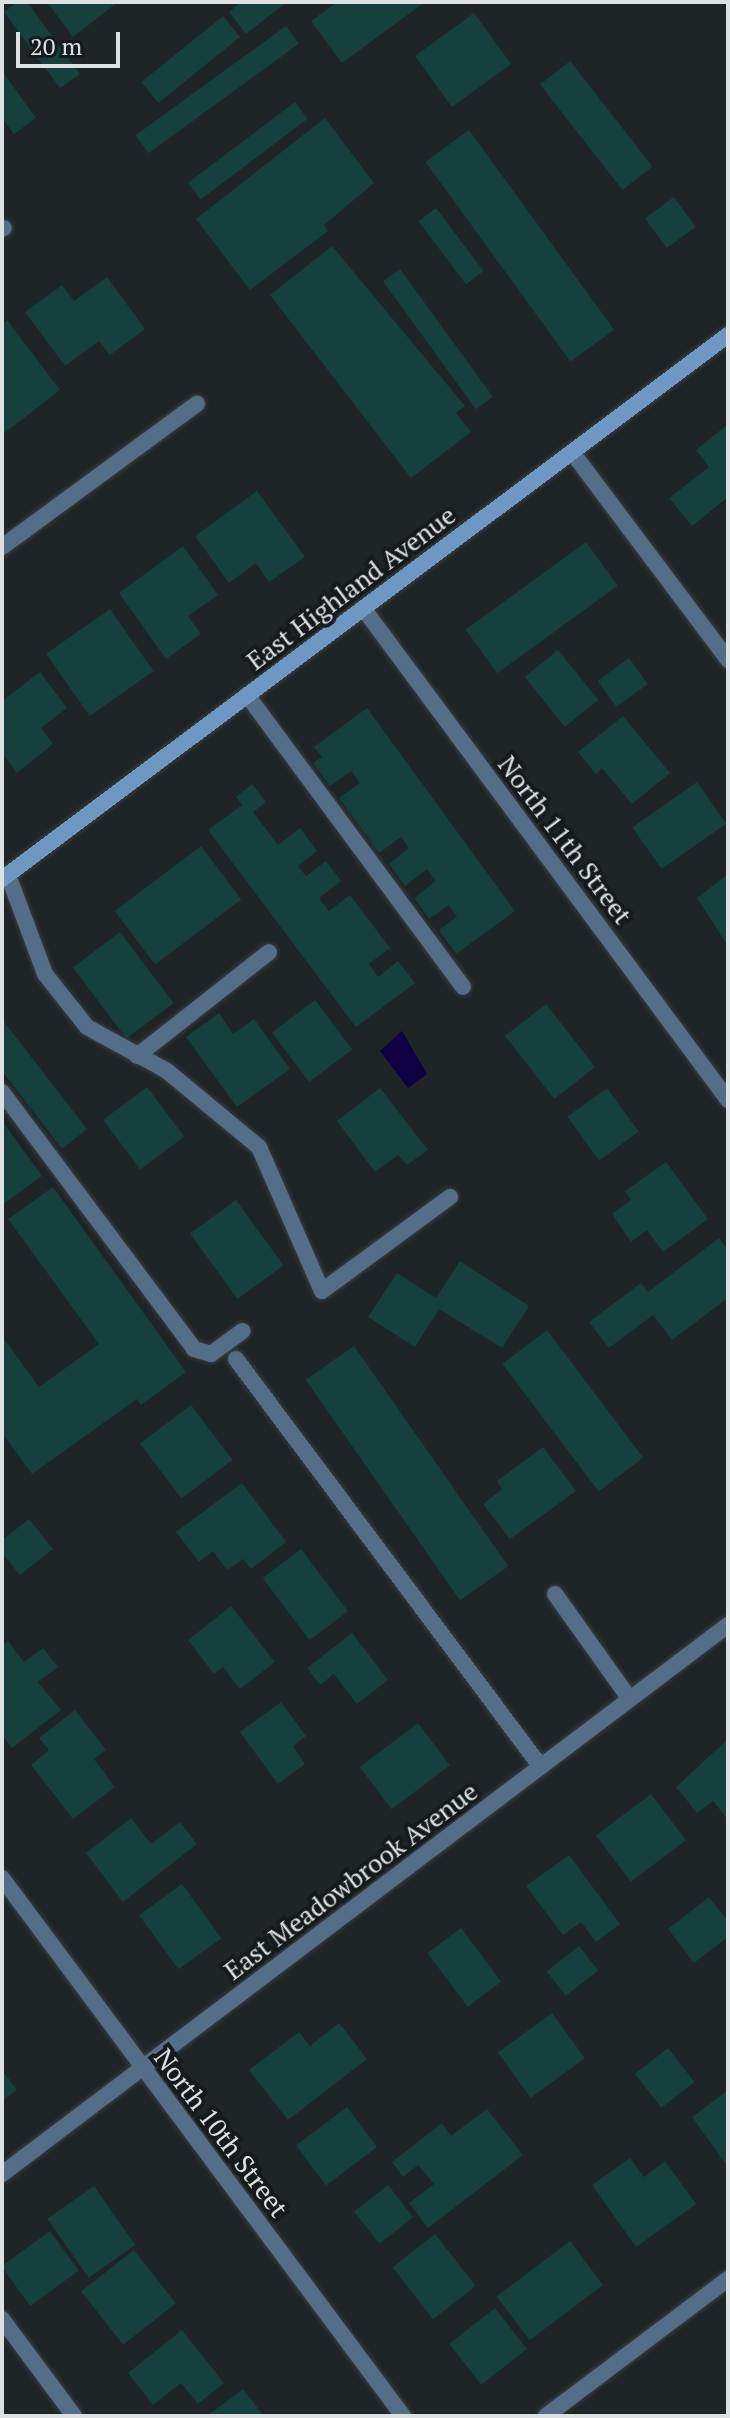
<!DOCTYPE html>
<style>
body{margin:0}
#map{position:relative;width:730px;height:2418px;overflow:hidden;background:#1f2426;font-family:"PT Serif",serif}
div>[style]{position:absolute}
.water>*{inset:0;background:#100043}
.building>*{inset:0;background:#15403d;transform-origin:0 0}
.roads{filter:drop-shadow(0 0 2px #3a3e40) drop-shadow(0 0 2px #3a3e40)}
.lane>*{height:16px;margin:-8px;padding:0 8px;transform-origin:8px;border-radius:8px;background:#546d89}
.street>*{height:16px;margin:-8px;padding:0 8px;transform-origin:8px;border-radius:8px;background:#546d89}
.secondary>*{height:16px;margin:-8px;padding:0 8px;transform-origin:8px;border-radius:8px;background:#6e98c3}
span{translate:-50% -50%;white-space:nowrap;text-align:center;line-height:1.15;-webkit-text-stroke:8px #151b1c;paint-order:stroke}
.street-label{font-size:26px;color:#dde1e2}
.frame{position:absolute;inset:0;border:4px solid #dde1e2;pointer-events:none}
.scale{position:absolute;left:16px;top:32px;width:104px;height:36px;box-sizing:border-box;border:4px solid #dde1e2;border-top:0;padding-left:10px;font-size:24px;line-height:28px;white-space:nowrap;color:#dde1e2;-webkit-text-stroke:6px #151b1c;paint-order:stroke}
</style>
<div id="map">
<div class="water">
<i style="clip-path:polygon(402px 1031px,427px 1074px,408px 1088px,380px 1051px)"></i>
</div>
<div class="building">
<i style="clip-path:polygon(18px 2px,27px 2px,80px 74px,60px 88px,4px 12px)"></i>
<i style="clip-path:polygon(47px 2px,118px 2px,73px 37px)"></i>
<i style="clip-path:polygon(241px 2px,287px 2px,246px 34px,229px 12px)"></i>
<i style="clip-path:polygon(337px 2px,425px 2px,342px 63px,311px 21px)"></i>
<i style="left:474px;top:13px;width:63px;height:73px;rotate:54deg"></i>
<i style="left:223px;top:16px;width:27px;height:105px;rotate:51deg"></i>
<i style="left:286px;top:26px;width:22px;height:186px;rotate:54deg"></i>
<i style="left:570px;top:61px;width:134px;height:38px;rotate:52deg"></i>
<i style="clip-path:polygon(2px 71px,36px 118px,14px 134px,2px 118px)"></i>
<i style="left:295px;top:102px;width:21px;height:134px;rotate:53deg"></i>
<i style="clip-path:polygon(325px 118px,374px 183px,324px 225px,328px 231px,250px 290px,196px 219px)"></i>
<i style="left:469px;top:130px;width:247px;height:54px;rotate:54deg"></i>
<i style="left:674px;top:197px;width:37px;height:36px;rotate:54deg"></i>
<i style="left:436px;top:208px;width:79px;height:22px;rotate:53deg"></i>
<i style="clip-path:polygon(332px 246px,465px 406px,456px 413px,471px 432px,411px 478px,270px 295px)"></i>
<i style="left:400px;top:269px;width:158px;height:21px;rotate:54deg"></i>
<i style="clip-path:polygon(107px 277px,145px 329px,110px 355px,99px 341px,65px 366px,25px 312px,62px 285px,74px 301px)"></i>
<i style="clip-path:polygon(7px 320px,60px 390px,2px 435px,2px 324px)"></i>
<i style="clip-path:polygon(728px 424px,728px 497px,692px 526px,669px 498px,709px 467px,696px 450px)"></i>
<i style="clip-path:polygon(257px 491px,305px 557px,269px 582px,256px 563px,229px 583px,195px 536px)"></i>
<i style="left:586px;top:542px;width:54px;height:149px;rotate:54deg"></i>
<i style="clip-path:polygon(183px 546px,218px 595px,188px 616px,201px 634px,166px 659px,119px 593px)"></i>
<i style="left:110px;top:609px;width:76px;height:78px;rotate:55deg"></i>
<i style="left:558px;top:650px;width:64px;height:43px;rotate:51deg"></i>
<i style="left:629px;top:658px;width:32px;height:39px;rotate:54deg"></i>
<i style="clip-path:polygon(40px 672px,67px 708px,41px 728px,53px 744px,17px 773px,2px 753px,2px 701px)"></i>
<i style="clip-path:polygon(367px 708px,515px 911px,456px 954px,439px 930px,457px 917px,449px 905px,429px 919px,414px 898px,436px 881px,427px 869px,405px 886px,389px 864px,409px 848px,401px 837px,379px 853px,339px 798px,360px 783px,351px 771px,330px 786px,313px 763px,322px 757px,314px 747px)"></i>
<i style="clip-path:polygon(623px 716px,670px 773px,632px 804px,602px 768px,596px 774px,578px 752px)"></i>
<i style="left:697px;top:782px;width:51px;height:79px;rotate:55deg"></i>
<i style="clip-path:polygon(252px 784px,266px 802px,253px 812px,278px 845px,300px 828px,317px 851px,298px 866px,306px 876px,326px 861px,341px 881px,319px 898px,329px 911px,350px 895px,390px 948px,369px 964px,378px 977px,398px 961px,415px 983px,356px 1027px,208px 830px,242px 805px,236px 797px)"></i>
<i style="left:201px;top:846px;width:67px;height:108px;rotate:53deg"></i>
<i style="clip-path:polygon(728px 874px,728px 946px,697px 898px)"></i>
<i style="left:120px;top:932px;width:89px;height:59px;rotate:53deg"></i>
<i style="left:315px;top:1000px;width:62px;height:54px;rotate:53deg"></i>
<i style="left:546px;top:1004px;width:80px;height:52px;rotate:52deg"></i>
<i style="clip-path:polygon(219px 1013px,233px 1034px,254px 1019px,290px 1069px,237px 1107px,186px 1037px)"></i>
<i style="clip-path:polygon(2px 1019px,87px 1129px,62px 1149px,2px 1071px)"></i>
<i style="left:147px;top:1087px;width:62px;height:55px;rotate:53deg"></i>
<i style="clip-path:polygon(380px 1088px,428px 1150px,407px 1165px,398px 1155px,375px 1172px,337px 1121px)"></i>
<i style="left:607px;top:1088px;width:54px;height:49px;rotate:54deg"></i>
<i style="clip-path:polygon(2px 1121px,42px 1176px,2px 1205px)"></i>
<i style="clip-path:polygon(666px 1162px,708px 1219px,663px 1252px,647px 1230px,631px 1242px,612px 1214px,631px 1200px,625px 1191px)"></i>
<i style="clip-path:polygon(53px 1187px,186px 1372px,141px 1405px,137px 1399px,32px 1474px,2px 1433px,2px 1336px,39px 1387px,99px 1344px,8px 1219px)"></i>
<i style="left:236px;top:1200px;width:81px;height:57px;rotate:54deg"></i>
<i style="clip-path:polygon(719px 1238px,728px 1250px,728px 1298px,672px 1340px,653px 1315px,609px 1348px,589px 1322px,641px 1283px,648px 1292px)"></i>
<i style="clip-path:polygon(460px 1261px,529px 1306px,502px 1348px,439px 1309px,415px 1347px,368px 1317px,397px 1273px,436px 1298px)"></i>
<i style="left:547px;top:1330px;width:160px;height:56px;rotate:53deg"></i>
<i style="left:354px;top:1346px;width:269px;height:59px;rotate:55deg"></i>
<i style="left:191px;top:1405px;width:69px;height:64px;rotate:53deg"></i>
<i style="clip-path:polygon(543px 1447px,576px 1491px,510px 1539px,483px 1504px,502px 1489px,497px 1481px)"></i>
<i style="clip-path:polygon(242px 1483px,286px 1542px,251px 1569px,243px 1559px,227px 1570px,213px 1551px,199px 1562px,176px 1532px)"></i>
<i style="clip-path:polygon(29px 1519px,53px 1549px,20px 1575px,2px 1553px,2px 1540px)"></i>
<i style="left:301px;top:1549px;width:78px;height:48px;rotate:53deg"></i>
<i style="clip-path:polygon(231px 1606px,275px 1662px,240px 1689px,223px 1667px,214px 1674px,188px 1640px)"></i>
<i style="clip-path:polygon(352px 1633px,388px 1680px,357px 1704px,334px 1674px,320px 1685px,307px 1668px)"></i>
<i style="clip-path:polygon(8px 1641px,24px 1662px,43px 1648px,58px 1667px,38px 1682px,61px 1710px,12px 1748px,2px 1735px,2px 1645px)"></i>
<i style="clip-path:polygon(281px 1702px,306px 1736px,293px 1746px,305px 1764px,278px 1784px,240px 1732px)"></i>
<i style="clip-path:polygon(75px 1710px,106px 1750px,94px 1759px,115px 1787px,73px 1819px,31px 1765px,49px 1750px,39px 1738px)"></i>
<i style="left:418px;top:1723px;width:53px;height:73px;rotate:53deg"></i>
<i style="clip-path:polygon(728px 1739px,728px 1820px,713px 1801px,697px 1813px,676px 1787px)"></i>
<i style="left:651px;top:1794px;width:58px;height:69px;rotate:53deg"></i>
<i style="clip-path:polygon(131px 1818px,151px 1844px,180px 1822px,197px 1844px,123px 1902px,86px 1853px)"></i>
<i style="clip-path:polygon(569px 1855px,620px 1924px,596px 1942px,581px 1922px,563px 1935px,526px 1886px)"></i>
<i style="left:182px;top:1884px;width:67px;height:53px;rotate:54deg"></i>
<i style="clip-path:polygon(709px 1897px,728px 1921px,728px 1937px,694px 1963px,668px 1929px)"></i>
<i style="left:461px;top:1928px;width:67px;height:42px;rotate:53deg"></i>
<i style="left:579px;top:1946px;width:31px;height:41px;rotate:52deg"></i>
<i style="left:552px;top:2013px;width:56px;height:67px;rotate:54deg"></i>
<i style="clip-path:polygon(339px 2023px,367px 2059px,288px 2120px,249px 2070px,299px 2032px,310px 2046px)"></i>
<i style="left:668px;top:2048px;width:43px;height:42px;rotate:52deg"></i>
<i style="clip-path:polygon(2px 2070px,17px 2090px,2px 2101px)"></i>
<i style="clip-path:polygon(727px 2091px,728px 2093px,728px 2167px,692px 2117px)"></i>
<i style="left:347px;top:2107px;width:50px;height:64px;rotate:53deg"></i>
<i style="clip-path:polygon(487px 2109px,523px 2155px,428px 2228px,409px 2203px,434px 2184px,418px 2165px,403px 2177px,392px 2162px,442px 2123px,451px 2136px)"></i>
<i style="clip-path:polygon(630px 2158px,644px 2177px,665px 2161px,696px 2204px,636px 2247px,592px 2185px)"></i>
<i style="left:388px;top:2185px;width:41px;height:43px;rotate:52deg"></i>
<i style="left:94px;top:2186px;width:72px;height:57px;rotate:55deg"></i>
<i style="left:50px;top:2231px;width:49px;height:60px;rotate:54deg"></i>
<i style="left:435px;top:2234px;width:66px;height:54px;rotate:52deg"></i>
<i style="left:570px;top:2241px;width:55px;height:92px;rotate:53deg"></i>
<i style="left:134px;top:2250px;width:68px;height:67px;rotate:52deg"></i>
<i style="left:495px;top:2308px;width:52px;height:58px;rotate:52deg"></i>
<i style="clip-path:polygon(182px 2330px,224px 2383px,198px 2404px,181px 2383px,153px 2405px,128px 2373px)"></i>
<i style="clip-path:polygon(243px 2389px,264px 2416px,207px 2416px)"></i>
</div>
<div class="roads">
<div class="lane">
<i style="left:572px;top:452px;width:260px;rotate:53.1deg"></i>
<i style="left:2px;top:547px;width:242px;rotate:-36.3deg"></i>
<i style="left:247px;top:695px;width:363px;rotate:53.5deg"></i>
<i style="left:8px;top:875px;width:106px;rotate:69.5deg"></i>
<i style="left:45px;top:974px;width:68px;rotate:51.6deg"></i>
<i style="left:87px;top:1027px;width:91px;rotate:28.8deg"></i>
<i style="left:167px;top:1071px;width:119px;rotate:39.6deg"></i>
<i style="left:259px;top:1147px;width:157px;rotate:66.4deg"></i>
<i style="left:322px;top:1291px;width:159px;rotate:-36.3deg"></i>
<i style="left:137px;top:1056px;width:168px;rotate:-38.2deg"></i>
<i style="left:2px;top:1092px;width:321px;rotate:53.2deg"></i>
<i style="left:194px;top:1349px;width:18px;rotate:16deg"></i>
<i style="left:211px;top:1354px;width:39px;rotate:-36deg"></i>
<i style="left:236px;top:1359px;width:509px;rotate:53.22deg"></i>
<i style="left:555px;top:1594px;width:129px;rotate:54.5deg"></i>
<i style="left:2px;top:2319px;width:121px;rotate:53.4deg"></i>
</div>
<div class="street">
<i style="left:2px;top:229px;width:2px;rotate:-27deg"></i>
<i style="left:363px;top:608px;width:613px;rotate:53.43deg"></i>
<i style="left:2px;top:1878px;width:671px;rotate:53.3deg"></i>
<i style="left:2px;top:2174px;width:910px;rotate:-37.1deg"></i>
<i style="left:546px;top:2416px;width:228px;rotate:-37deg"></i>
</div>
<div class="secondary">
<i style="left:2px;top:879px;width:907px;rotate:-36.84deg"></i>
</div>
</div>
<div class="street-label">
<span style="left:351px;top:588px;rotate:-37deg">East Highland Avenue</span>
<span style="left:565px;top:840px;rotate:53deg">North 11th Street</span>
<span style="left:351px;top:1881px;rotate:-37deg">East Meadowbrook Avenue</span>
<span style="left:221px;top:2133px;rotate:53deg">North 10th Street</span>
</div>
<div class="frame"></div>
<div class="scale">20 m</div>
</div>
